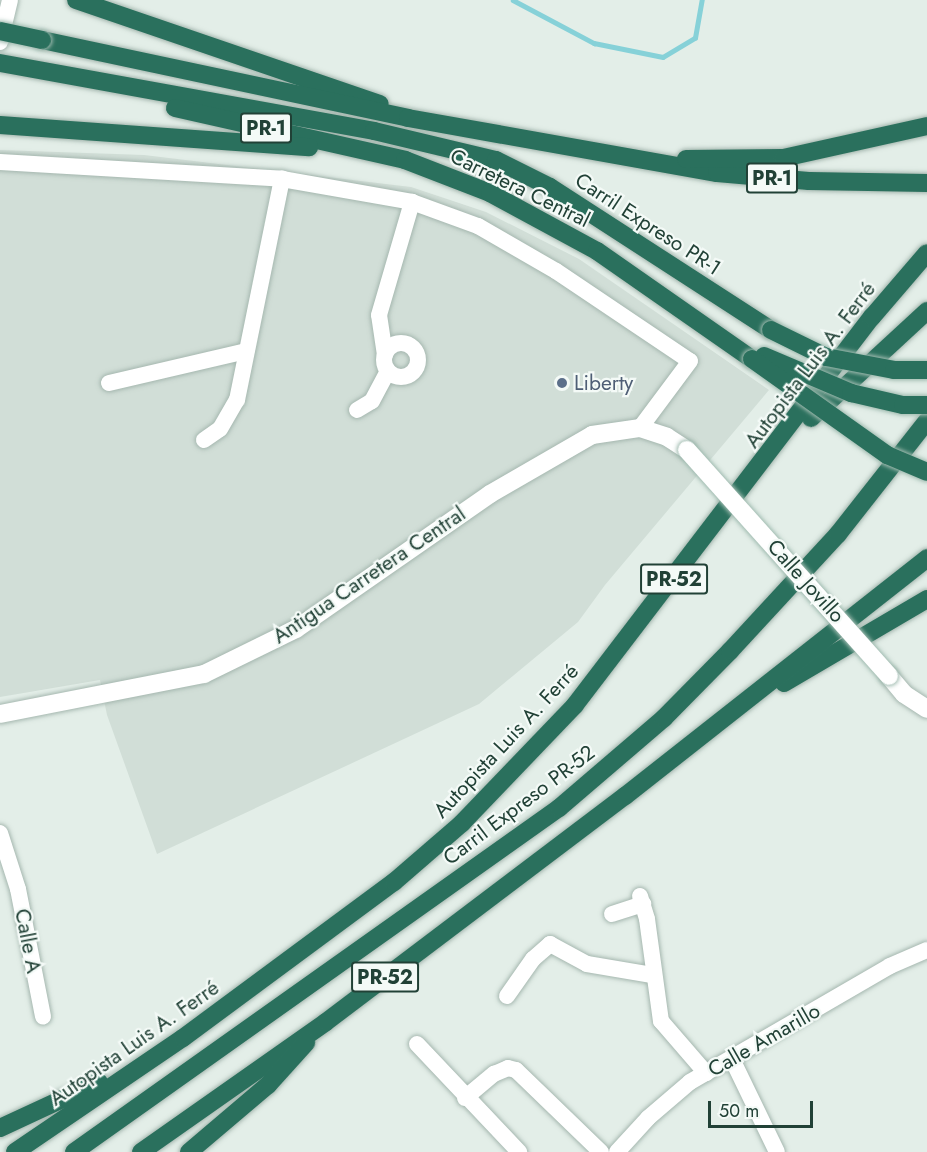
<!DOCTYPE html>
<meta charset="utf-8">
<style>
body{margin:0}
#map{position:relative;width:927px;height:1152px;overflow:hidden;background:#e3eee8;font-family:Jost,sans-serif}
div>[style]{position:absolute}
.built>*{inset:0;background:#d1ded7}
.stream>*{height:4.5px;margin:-2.25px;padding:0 2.25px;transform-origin:2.25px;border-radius:2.25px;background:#86d1d8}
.roads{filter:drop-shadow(0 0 2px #a5b7af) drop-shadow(0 0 2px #a5b7af)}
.street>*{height:16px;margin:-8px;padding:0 8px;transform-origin:8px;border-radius:8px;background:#fff}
.street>.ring{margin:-8px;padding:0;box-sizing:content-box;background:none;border:16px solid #fff;border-radius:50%}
.secondary>*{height:18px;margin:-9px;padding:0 9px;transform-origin:9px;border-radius:9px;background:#fff}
.highway>*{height:18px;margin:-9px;padding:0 9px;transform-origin:9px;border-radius:9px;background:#2a705d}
.bridges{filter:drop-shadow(0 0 2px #a0bbb0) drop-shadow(0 0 2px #a0bbb0)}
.secondary-bridge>*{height:18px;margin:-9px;padding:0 9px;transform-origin:9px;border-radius:9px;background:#fff}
.highway-bridge>*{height:18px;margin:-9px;padding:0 9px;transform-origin:9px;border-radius:9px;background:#2a705d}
.dots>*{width:16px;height:16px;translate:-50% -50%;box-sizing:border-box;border:3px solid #f4faf7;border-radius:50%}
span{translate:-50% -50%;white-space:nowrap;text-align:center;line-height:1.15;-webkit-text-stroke:4.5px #f4faf7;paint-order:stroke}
.shield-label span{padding:2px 4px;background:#f4faf7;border:2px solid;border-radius:4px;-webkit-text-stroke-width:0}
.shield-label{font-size:20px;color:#214136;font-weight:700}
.street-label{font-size:21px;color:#214136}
.service-label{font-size:21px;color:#4e5e75}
.left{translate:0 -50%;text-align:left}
.scale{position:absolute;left:708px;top:1101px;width:105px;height:27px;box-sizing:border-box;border:3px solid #214136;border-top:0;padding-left:8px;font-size:18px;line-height:21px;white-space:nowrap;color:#214136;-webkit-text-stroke:4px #f4faf7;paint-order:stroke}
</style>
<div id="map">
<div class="built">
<i style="clip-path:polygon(0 150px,144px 155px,411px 187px,486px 212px,579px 259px,769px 390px,605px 585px,578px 622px,479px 704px,157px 854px,107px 715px,100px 680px,0 697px)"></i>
</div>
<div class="stream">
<i style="left:513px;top:0;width:92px;rotate:28deg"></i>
<i style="left:594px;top:43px;width:70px;rotate:11.5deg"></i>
<i style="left:663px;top:57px;width:37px;rotate:-31deg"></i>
<i style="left:695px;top:38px;width:39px;rotate:-80deg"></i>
</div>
<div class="roads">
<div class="street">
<i style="left:0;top:42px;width:43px;rotate:-76.6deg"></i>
<i style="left:0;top:162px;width:283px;rotate:3.4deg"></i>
<i style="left:282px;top:179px;width:132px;rotate:10deg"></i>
<i style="left:412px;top:202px;width:70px;rotate:20deg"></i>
<i style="left:478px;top:226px;width:90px;rotate:30deg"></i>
<i style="left:556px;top:271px;width:161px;rotate:33.9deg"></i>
<i style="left:690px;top:361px;width:84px;rotate:126.7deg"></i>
<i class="ring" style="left:384px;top:343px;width:18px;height:18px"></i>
<i style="left:385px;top:355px;width:40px;rotate:-98.5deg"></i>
<i style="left:379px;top:315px;width:118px;rotate:-73.7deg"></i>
<i style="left:109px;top:383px;width:141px;rotate:-13.1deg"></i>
<i style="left:357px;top:410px;width:17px;rotate:-31deg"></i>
<i style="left:372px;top:401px;width:34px;rotate:-62deg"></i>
<i style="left:204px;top:440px;width:19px;rotate:-35deg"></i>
<i style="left:220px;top:429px;width:34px;rotate:-60deg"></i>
<i style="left:237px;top:400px;width:226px;rotate:-78.5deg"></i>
<i style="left:0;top:833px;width:59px;rotate:72.2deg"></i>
<i style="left:18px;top:889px;width:130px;rotate:78.9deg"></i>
<i style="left:640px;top:896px;width:24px;rotate:73deg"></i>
<i style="left:647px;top:919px;width:103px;rotate:82.2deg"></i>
<i style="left:661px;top:1021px;width:69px;rotate:49.1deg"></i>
<i style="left:612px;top:914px;width:33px;rotate:-18deg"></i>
<i style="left:507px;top:996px;width:45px;rotate:-54.9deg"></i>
<i style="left:533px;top:959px;width:23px;rotate:-41deg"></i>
<i style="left:550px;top:944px;width:42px;rotate:28.4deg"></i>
<i style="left:587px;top:964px;width:66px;rotate:9.6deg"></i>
<i style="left:417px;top:1044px;width:149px;rotate:46.6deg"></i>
<i style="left:732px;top:1059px;width:103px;rotate:64.2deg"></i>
<i style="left:465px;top:1098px;width:38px;rotate:-40deg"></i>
<i style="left:494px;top:1074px;width:15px;rotate:-23deg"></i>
<i style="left:508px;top:1068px;width:8px;rotate:14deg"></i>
<i style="left:516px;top:1070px;width:118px;rotate:44deg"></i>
<i style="left:617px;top:1152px;width:46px;rotate:-47.6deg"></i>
<i style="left:648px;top:1118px;width:55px;rotate:-40.6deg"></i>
<i style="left:690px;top:1082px;width:231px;rotate:-30.1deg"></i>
<i style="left:890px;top:966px;width:40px;rotate:-23.4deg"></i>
</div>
<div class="secondary">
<i style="left:889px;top:676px;width:23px;rotate:50deg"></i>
<i style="left:904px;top:694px;width:27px;rotate:33deg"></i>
<i style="left:0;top:714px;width:208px;rotate:-11.1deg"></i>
<i style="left:204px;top:674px;width:102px;rotate:-26.1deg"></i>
<i style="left:296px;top:629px;width:236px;rotate:-34.8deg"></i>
<i style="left:490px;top:494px;width:118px;rotate:-30deg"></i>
<i style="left:592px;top:435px;width:49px;rotate:-8.3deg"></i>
<i style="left:640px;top:428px;width:28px;rotate:18deg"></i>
<i style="left:667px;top:437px;width:24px;rotate:33deg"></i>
</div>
<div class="highway">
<i style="left:76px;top:0;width:321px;rotate:18.9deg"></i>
<i style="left:42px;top:40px;width:374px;rotate:12deg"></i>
<i style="left:408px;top:118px;width:314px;rotate:10.1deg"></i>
<i style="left:717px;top:173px;width:92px;rotate:5deg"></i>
<i style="left:809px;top:181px;width:118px;rotate:1deg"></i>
<i style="left:0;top:63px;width:380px;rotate:10.3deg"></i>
<i style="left:374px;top:131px;width:125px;rotate:13.4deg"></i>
<i style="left:496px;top:160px;width:60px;rotate:26.6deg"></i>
<i style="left:550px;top:187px;width:263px;rotate:32.9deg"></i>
<i style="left:175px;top:108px;width:236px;rotate:12.7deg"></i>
<i style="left:405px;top:160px;width:91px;rotate:21.2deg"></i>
<i style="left:490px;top:193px;width:122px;rotate:28.5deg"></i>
<i style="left:597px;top:251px;width:189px;rotate:34.9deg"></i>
<i style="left:0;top:125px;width:310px;rotate:4.1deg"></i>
<i style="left:686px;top:159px;width:97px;rotate:-0.6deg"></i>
<i style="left:783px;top:158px;width:148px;rotate:-12.5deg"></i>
<i style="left:811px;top:418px;width:158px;rotate:-42.7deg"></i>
<i style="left:784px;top:683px;width:166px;rotate:-30.4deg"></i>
<i style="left:0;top:1128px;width:109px;rotate:-24.9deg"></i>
<i style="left:15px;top:1152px;width:203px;rotate:-34.2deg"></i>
<i style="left:183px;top:1038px;width:262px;rotate:-36.5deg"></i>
<i style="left:394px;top:882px;width:90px;rotate:-40.9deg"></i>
<i style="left:462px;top:823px;width:163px;rotate:-46.2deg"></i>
<i style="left:575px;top:705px;width:489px;rotate:-52.6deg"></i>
<i style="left:872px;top:317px;width:84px;rotate:-49.3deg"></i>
<i style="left:74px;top:1152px;width:595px;rotate:-35.35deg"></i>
<i style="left:559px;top:808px;width:138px;rotate:-40.6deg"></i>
<i style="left:664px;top:718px;width:94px;rotate:-45.4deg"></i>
<i style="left:730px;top:651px;width:159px;rotate:-47.3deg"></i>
<i style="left:838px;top:534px;width:144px;rotate:-51.8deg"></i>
<i style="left:141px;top:1152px;width:226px;rotate:-35.1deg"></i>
<i style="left:326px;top:1022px;width:375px;rotate:-37.1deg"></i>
<i style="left:625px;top:796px;width:385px;rotate:-38.2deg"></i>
<i style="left:189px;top:1152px;width:104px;rotate:-40.3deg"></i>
<i style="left:268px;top:1085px;width:57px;rotate:-47.9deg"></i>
</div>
</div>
<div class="bridges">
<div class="secondary-bridge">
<i style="left:687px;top:450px;width:303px;rotate:48.2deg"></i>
</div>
<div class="highway-bridge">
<i style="left:0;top:31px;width:43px;rotate:12.1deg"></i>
<i style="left:771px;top:330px;width:61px;rotate:26.1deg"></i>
<i style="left:826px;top:357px;width:69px;rotate:10.8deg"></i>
<i style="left:894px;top:370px;width:33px"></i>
<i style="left:764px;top:356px;width:95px;rotate:23deg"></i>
<i style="left:851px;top:393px;width:53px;rotate:13deg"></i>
<i style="left:903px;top:405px;width:24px"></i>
<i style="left:752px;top:359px;width:166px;rotate:35.4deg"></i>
<i style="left:887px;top:455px;width:43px;rotate:23deg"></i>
</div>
</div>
<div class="dots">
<i style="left:562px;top:383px;background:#5c6f8a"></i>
</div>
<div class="shield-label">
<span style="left:266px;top:128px">PR-1</span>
<span style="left:772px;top:178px">PR-1</span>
<span style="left:674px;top:579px">PR-52</span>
<span style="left:385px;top:977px">PR-52</span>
</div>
<div class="street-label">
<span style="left:520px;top:188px;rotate:26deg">Carretera Central</span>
<span style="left:648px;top:224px;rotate:33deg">Carril Expreso PR-1</span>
<span style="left:810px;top:365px;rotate:-53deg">Autopista Luis A. Ferré</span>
<span style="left:369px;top:575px;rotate:-34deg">Antigua Carretera Central</span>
<span style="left:806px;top:581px;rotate:48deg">Calle Jovillo</span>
<span style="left:506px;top:741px;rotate:-47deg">Autopista Luis A. Ferré</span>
<span style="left:519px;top:805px;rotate:-37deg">Carril Expreso PR-52</span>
<span style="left:28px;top:941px;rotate:79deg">Calle A</span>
<span style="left:764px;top:1040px;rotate:-30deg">Calle Amarillo</span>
<span style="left:134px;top:1043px;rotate:-35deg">Autopista Luis A. Ferré</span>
</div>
<div class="service-label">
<span class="left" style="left:574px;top:383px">Liberty</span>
</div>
<div class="scale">50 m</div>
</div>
